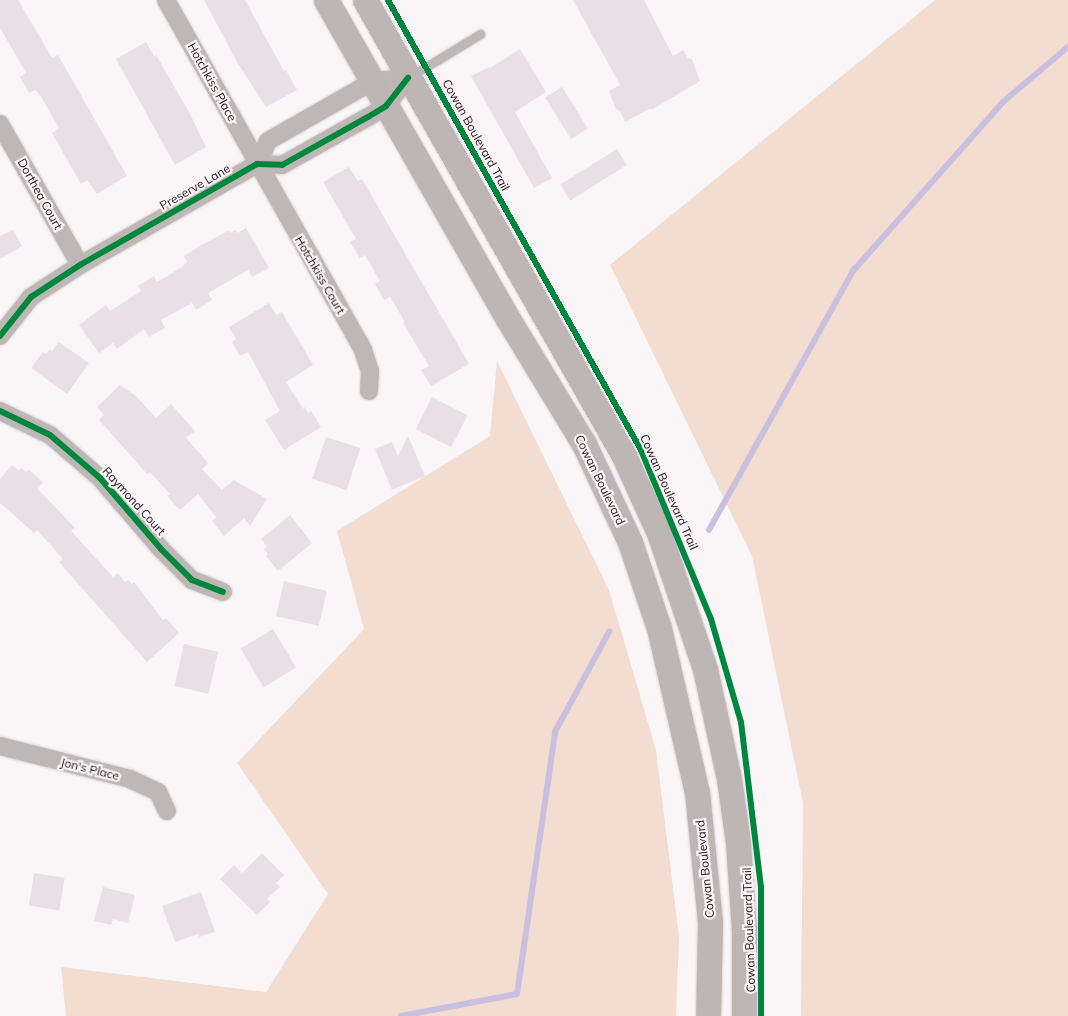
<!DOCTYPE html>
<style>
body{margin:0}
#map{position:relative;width:1068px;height:1016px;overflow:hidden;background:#faf6f8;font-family:Mulish,sans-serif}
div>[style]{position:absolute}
.green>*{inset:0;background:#f2ddd0}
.stream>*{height:5.5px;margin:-2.75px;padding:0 2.75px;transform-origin:2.75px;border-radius:2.75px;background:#cbbfdf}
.building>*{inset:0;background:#eadfe7;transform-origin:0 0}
.roads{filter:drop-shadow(0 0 1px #d6d3d4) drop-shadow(0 0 1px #d6d3d4)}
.service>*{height:9px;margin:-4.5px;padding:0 4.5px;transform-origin:4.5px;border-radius:4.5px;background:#beb7b6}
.minor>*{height:18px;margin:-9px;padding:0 9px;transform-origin:9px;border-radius:9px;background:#beb7b6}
.secondary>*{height:25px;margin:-12.5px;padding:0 12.5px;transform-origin:12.5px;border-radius:12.5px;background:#beb5b5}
.cycleway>*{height:6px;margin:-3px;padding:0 3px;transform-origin:3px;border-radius:3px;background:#00873e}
span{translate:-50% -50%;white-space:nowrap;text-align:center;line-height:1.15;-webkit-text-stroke:4.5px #fcf4f7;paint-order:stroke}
.street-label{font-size:12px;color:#201317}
</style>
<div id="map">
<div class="green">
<i style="clip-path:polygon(935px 0,1068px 0,1068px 1016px,801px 1016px,803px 803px,752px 556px,610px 265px)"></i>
<i style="clip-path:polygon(497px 361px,609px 590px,656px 750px,679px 937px,676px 1016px,66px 1016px,61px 967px,266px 992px,328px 894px,237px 763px,364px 629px,337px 531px,490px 436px)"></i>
</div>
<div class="stream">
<i style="left:709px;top:530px;width:298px;rotate:-60.9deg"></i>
<i style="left:854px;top:270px;width:225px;rotate:-48.4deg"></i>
<i style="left:1003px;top:102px;width:85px;rotate:-40.2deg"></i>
<i style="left:401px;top:1016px;width:118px;rotate:-10.7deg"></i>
<i style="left:517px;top:994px;width:265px;rotate:-81.7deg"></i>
<i style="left:555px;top:732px;width:114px;rotate:-61.6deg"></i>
</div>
<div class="building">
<i style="clip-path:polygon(0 0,18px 0,52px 58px,58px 55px,127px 176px,97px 194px,87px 180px,81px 184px,52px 133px,59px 128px,40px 95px,35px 90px,29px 93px,20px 77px,26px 73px,0 28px)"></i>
<i style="clip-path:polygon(204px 0,245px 0,284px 71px,286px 70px,297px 90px,266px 107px,237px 62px)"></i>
<i style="clip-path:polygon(573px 0,644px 0,673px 56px,683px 50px,688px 58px,692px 59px,700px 81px,653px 109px,649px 109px,625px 122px,620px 111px,616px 109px,609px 91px,620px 85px)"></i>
<i style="clip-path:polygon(146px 42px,154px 56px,156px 55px,189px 112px,206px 147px,175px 165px,116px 59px)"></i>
<i style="clip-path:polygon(520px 49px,546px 92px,515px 112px,552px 178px,534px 188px,471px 76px,489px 67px,490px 68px)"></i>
<i style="left:562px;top:87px;width:49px;height:20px;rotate:58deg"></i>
<i style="left:617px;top:149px;width:19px;height:67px;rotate:58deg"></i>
<i style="clip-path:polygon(349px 167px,358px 181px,362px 179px,469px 364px,431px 386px,421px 370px,429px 366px,403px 323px,405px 322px,390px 297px,384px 300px,375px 284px,380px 281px,365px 255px,360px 258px,350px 242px,356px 239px,323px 182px)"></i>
<i style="clip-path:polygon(246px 228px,269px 268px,252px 277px,248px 270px,208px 293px,212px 300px,196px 310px,192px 303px,161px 320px,165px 328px,149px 337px,144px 329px,117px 349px,113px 343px,99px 353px,79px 325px,106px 305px,110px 311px,141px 291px,138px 286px,154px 276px,157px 282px,182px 267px,187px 262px,184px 256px,200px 246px,229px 230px,230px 233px,236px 230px,237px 233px)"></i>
<i style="clip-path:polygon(13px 230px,22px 246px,0 259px,0 236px)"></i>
<i style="clip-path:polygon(269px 303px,276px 315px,282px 312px,313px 365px,286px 382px,303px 409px,305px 407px,308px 413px,311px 411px,321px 427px,284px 450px,265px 420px,280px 411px,248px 352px,240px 356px,232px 342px,236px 339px,229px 327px)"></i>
<i style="clip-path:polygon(59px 342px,89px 363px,67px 394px,31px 368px,43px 352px,46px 354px,50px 349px,52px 351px)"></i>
<i style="clip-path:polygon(120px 385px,136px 396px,156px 418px,171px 404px,195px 431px,186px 438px,208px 463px,202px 469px,222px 490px,234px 480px,267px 499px,250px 526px,244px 518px,224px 536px,212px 521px,216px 517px,198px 494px,180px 510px,167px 496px,170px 494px,150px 472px,147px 474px,99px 420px,104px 415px,97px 407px)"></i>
<i style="left:432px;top:397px;width:40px;height:36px;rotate:27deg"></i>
<i style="clip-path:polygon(408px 436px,425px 476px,392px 490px,375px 449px,392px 442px,398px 456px)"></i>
<i style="left:326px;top:437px;width:36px;height:44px;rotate:18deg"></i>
<i style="clip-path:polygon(12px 465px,19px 471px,21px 468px,26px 472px,29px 470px,43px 482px,38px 489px,75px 528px,71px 531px,113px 577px,118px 573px,125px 582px,128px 580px,132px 584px,134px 582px,163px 620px,166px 618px,179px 633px,147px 662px,59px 562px,63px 559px,37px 530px,34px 533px,0 503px,0 479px)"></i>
<i style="clip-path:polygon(290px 515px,312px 543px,278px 571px,266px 556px,268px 554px,264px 549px,267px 547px,261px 539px)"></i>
<i style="left:284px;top:581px;width:44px;height:36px;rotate:13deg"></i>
<i style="left:273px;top:629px;width:45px;height:38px;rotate:59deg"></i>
<i style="left:184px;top:644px;width:35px;height:43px;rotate:13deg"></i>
<i style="clip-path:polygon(262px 853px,284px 875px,276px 883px,280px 887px,267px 899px,270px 902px,257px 915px,220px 879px,234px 865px,242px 873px)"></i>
<i style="left:34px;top:873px;width:31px;height:33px;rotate:9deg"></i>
<i style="clip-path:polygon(103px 887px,135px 895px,128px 923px,113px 919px,111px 925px,94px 921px)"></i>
<i style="clip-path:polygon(201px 892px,215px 932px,199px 937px,198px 934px,175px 942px,162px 906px)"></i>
</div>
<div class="roads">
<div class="service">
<i style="left:411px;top:76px;width:81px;rotate:-31.3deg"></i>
</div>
<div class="minor">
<i style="left:166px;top:0;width:402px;rotate:60.6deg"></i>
<i style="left:363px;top:350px;width:22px;rotate:72deg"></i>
<i style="left:370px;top:371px;width:20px;rotate:93deg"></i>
<i style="left:0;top:124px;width:162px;rotate:60.4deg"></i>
<i style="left:257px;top:164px;width:25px;rotate:-64deg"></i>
<i style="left:268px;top:141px;width:121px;rotate:-29.7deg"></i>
<i style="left:373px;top:81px;width:35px;rotate:-5deg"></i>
<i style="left:0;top:336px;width:50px;rotate:-51.5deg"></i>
<i style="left:31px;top:297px;width:59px;rotate:-33.1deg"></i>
<i style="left:80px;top:265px;width:204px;rotate:-29.7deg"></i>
<i style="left:257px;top:164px;width:25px;rotate:2deg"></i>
<i style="left:282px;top:165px;width:98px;rotate:-29.2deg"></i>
<i style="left:368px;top:117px;width:21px;rotate:-31deg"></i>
<i style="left:386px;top:106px;width:36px;rotate:-52deg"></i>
<i style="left:0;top:411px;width:55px;rotate:25.6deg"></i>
<i style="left:50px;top:435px;width:66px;rotate:40.7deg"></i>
<i style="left:100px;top:478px;width:94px;rotate:49.3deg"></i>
<i style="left:161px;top:549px;width:44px;rotate:45deg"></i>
<i style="left:192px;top:580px;width:33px;rotate:21deg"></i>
<i style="left:0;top:746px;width:134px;rotate:14.2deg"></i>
<i style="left:130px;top:779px;width:31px;rotate:25deg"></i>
<i style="left:158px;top:792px;width:21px;rotate:65deg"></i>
</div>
<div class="secondary">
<i style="left:326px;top:0;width:367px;rotate:60.3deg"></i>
<i style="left:508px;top:319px;width:146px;rotate:58.7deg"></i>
<i style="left:584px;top:444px;width:108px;rotate:64.9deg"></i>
<i style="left:630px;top:542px;width:91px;rotate:71.4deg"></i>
<i style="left:659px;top:628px;width:168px;rotate:77deg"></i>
<i style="left:697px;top:792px;width:132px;rotate:84.3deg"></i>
<i style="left:710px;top:923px;width:93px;rotate:91.2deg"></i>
<i style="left:365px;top:0;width:524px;rotate:60.4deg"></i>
<i style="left:624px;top:456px;width:85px;rotate:65.6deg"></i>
<i style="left:659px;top:533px;width:144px;rotate:71.3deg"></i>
<i style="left:705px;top:669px;width:113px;rotate:77.7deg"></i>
<i style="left:729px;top:779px;width:65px;rotate:82deg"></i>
<i style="left:738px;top:843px;width:88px;rotate:86.1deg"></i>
<i style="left:744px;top:931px;width:85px;rotate:90deg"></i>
</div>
</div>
<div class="cycleway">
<i style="left:388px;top:0;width:516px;rotate:60.65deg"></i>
<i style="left:641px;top:450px;width:183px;rotate:67.5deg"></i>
<i style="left:711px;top:619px;width:107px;rotate:73.8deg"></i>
<i style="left:741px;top:722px;width:166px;rotate:83.1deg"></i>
<i style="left:761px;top:887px;width:129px;rotate:90deg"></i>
<i style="left:0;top:336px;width:50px;rotate:-51.5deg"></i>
<i style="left:31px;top:297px;width:59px;rotate:-33.1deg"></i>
<i style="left:80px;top:265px;width:204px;rotate:-29.7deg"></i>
<i style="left:257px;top:164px;width:25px;rotate:2deg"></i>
<i style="left:282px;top:165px;width:98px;rotate:-29.2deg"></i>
<i style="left:368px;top:117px;width:21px;rotate:-31deg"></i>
<i style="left:386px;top:106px;width:36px;rotate:-52deg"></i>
<i style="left:0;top:411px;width:55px;rotate:25.6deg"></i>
<i style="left:50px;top:435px;width:66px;rotate:40.7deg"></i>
<i style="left:100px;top:478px;width:94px;rotate:49.3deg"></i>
<i style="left:161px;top:549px;width:44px;rotate:45deg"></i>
<i style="left:192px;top:580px;width:33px;rotate:21deg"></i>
</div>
<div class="street-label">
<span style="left:212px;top:82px;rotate:61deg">Hotchkiss Place</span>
<span style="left:476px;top:135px;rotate:61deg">Cowan Boulevard Trail</span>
<span style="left:195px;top:187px;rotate:-30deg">Preserve Lane</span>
<span style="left:40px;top:194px;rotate:61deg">Dorthea Court</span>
<span style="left:320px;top:275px;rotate:60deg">Hotchkiss Court</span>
<span style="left:600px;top:480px;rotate:64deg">Cowan Boulevard</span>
<span style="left:669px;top:492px;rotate:66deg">Cowan Boulevard Trail</span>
<span style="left:134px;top:501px;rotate:48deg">Raymond Court</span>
<span style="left:90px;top:769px;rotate:14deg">Jon's Place</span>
<span style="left:705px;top:869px;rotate:-96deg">Cowan Boulevard</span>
<span style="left:749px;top:930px;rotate:-92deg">Cowan Boulevard Trail</span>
</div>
</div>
